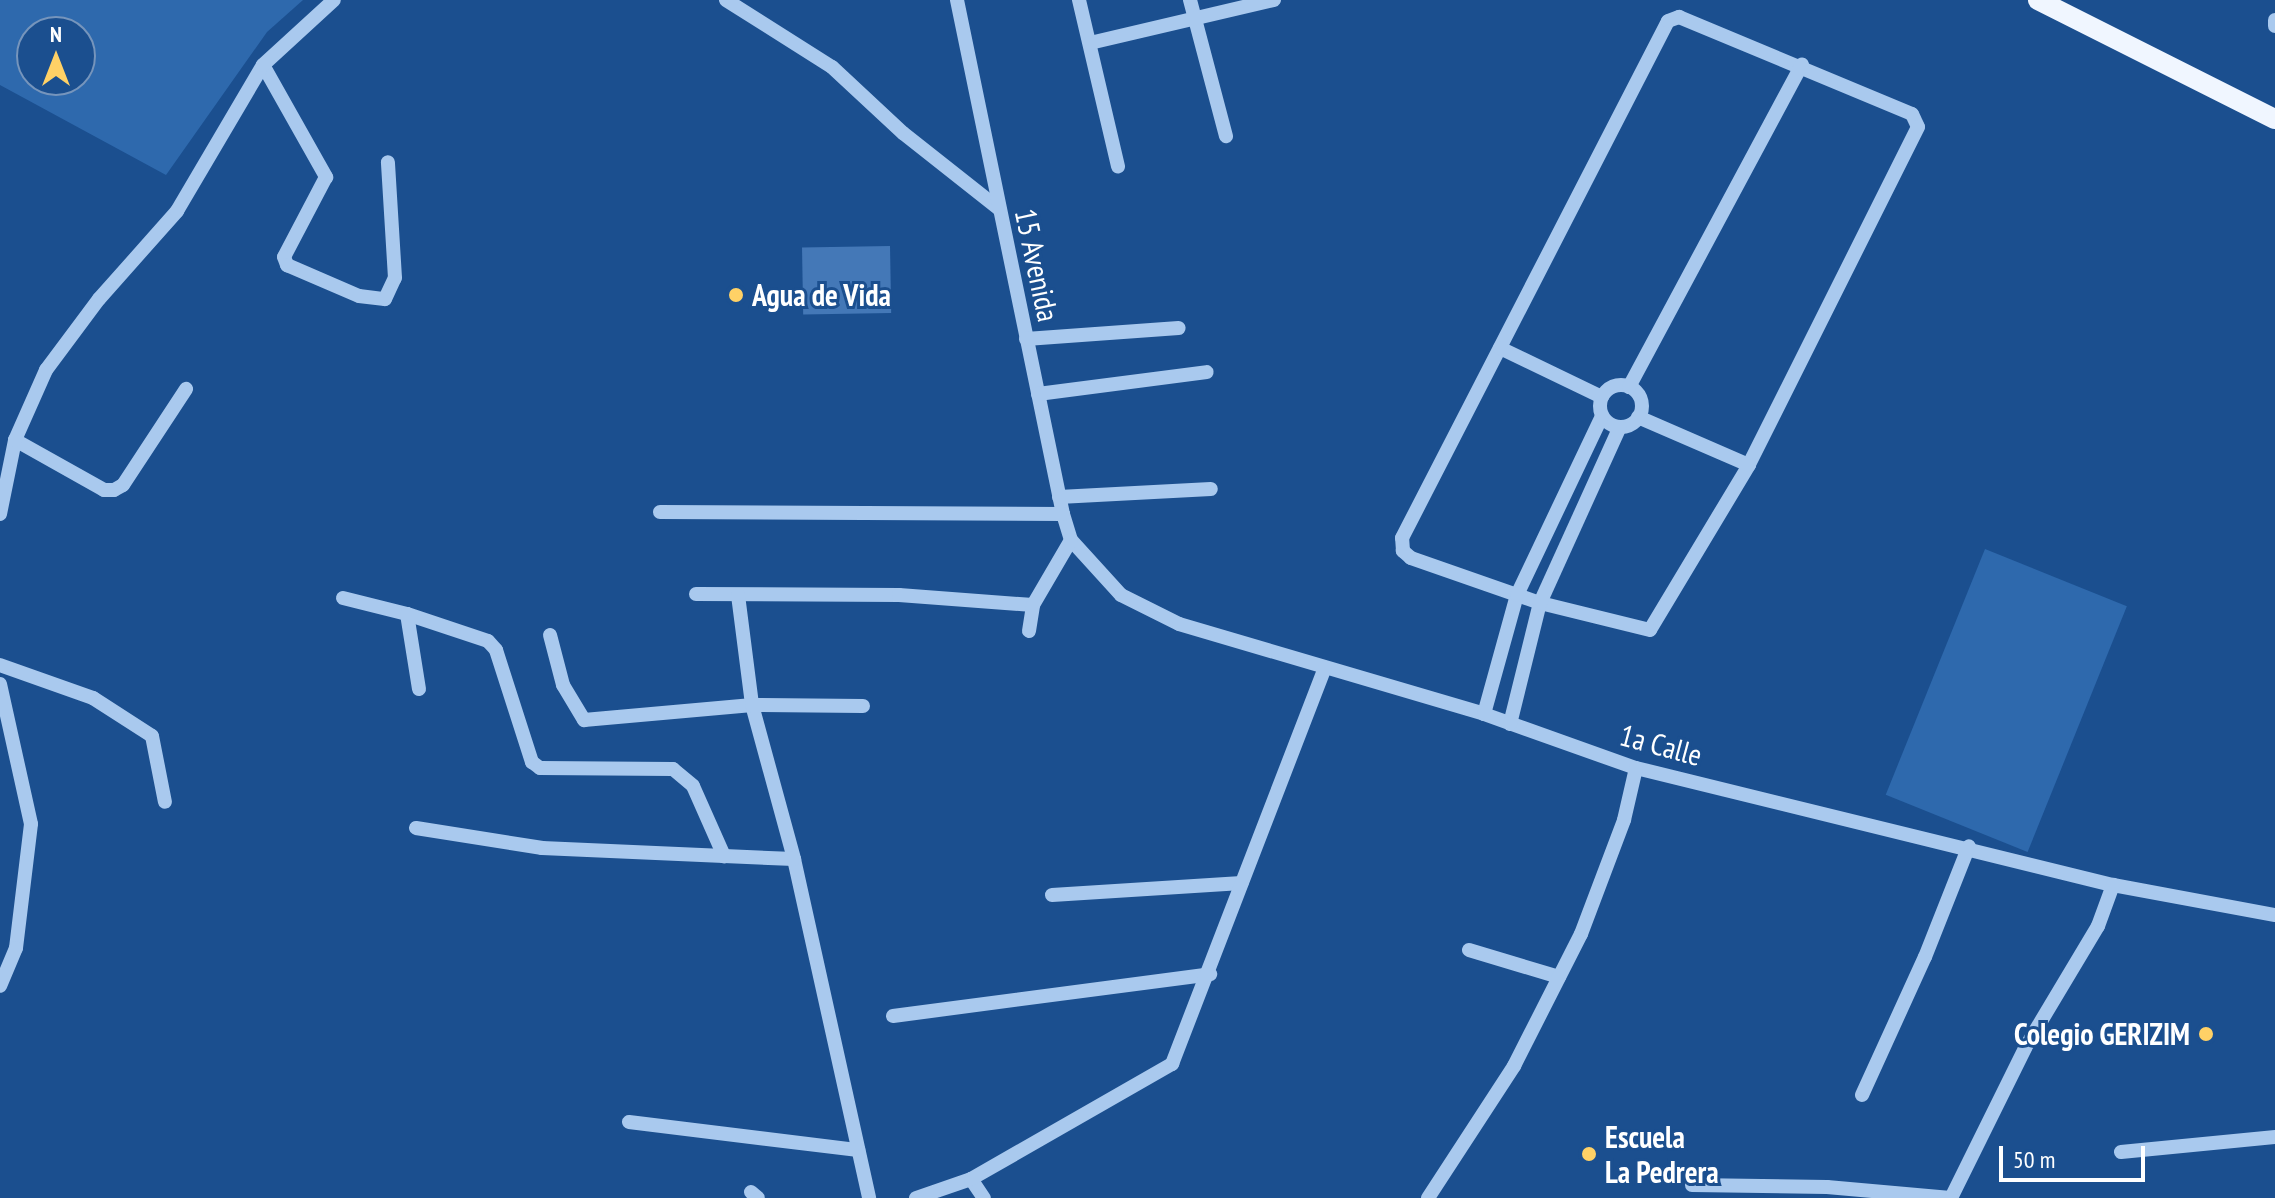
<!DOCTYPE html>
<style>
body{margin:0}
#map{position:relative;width:2275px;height:1198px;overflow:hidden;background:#1b4f8f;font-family:"PT Sans Narrow",sans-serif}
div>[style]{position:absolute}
.green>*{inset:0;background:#2e69ad;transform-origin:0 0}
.building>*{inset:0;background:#4478b7;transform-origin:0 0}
.minor>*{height:14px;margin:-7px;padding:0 7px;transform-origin:7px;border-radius:7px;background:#a9c9ee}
.minor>.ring{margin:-7px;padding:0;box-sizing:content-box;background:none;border:14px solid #a9c9ee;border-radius:50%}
.major>*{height:20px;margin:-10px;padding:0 10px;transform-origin:10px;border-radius:10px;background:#f0f6ff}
.dots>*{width:22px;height:22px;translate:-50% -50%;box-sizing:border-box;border:4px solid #1b4f8f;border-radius:50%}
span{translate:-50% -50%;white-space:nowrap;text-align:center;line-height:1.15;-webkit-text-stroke:6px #1b4f8f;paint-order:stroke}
.street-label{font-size:30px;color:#fff}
.poi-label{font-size:30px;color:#fff;font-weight:700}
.left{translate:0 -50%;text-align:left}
.right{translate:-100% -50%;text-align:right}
.north{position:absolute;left:16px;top:16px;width:80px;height:80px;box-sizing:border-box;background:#1b4f8f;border:2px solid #7695bc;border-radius:50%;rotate:0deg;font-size:22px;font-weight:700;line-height:32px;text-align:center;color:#fff}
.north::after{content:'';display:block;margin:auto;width:28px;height:36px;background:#ffd166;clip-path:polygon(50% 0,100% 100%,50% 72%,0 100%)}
.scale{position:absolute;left:1999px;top:1146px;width:146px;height:36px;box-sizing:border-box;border:4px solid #fff;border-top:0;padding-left:10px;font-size:24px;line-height:28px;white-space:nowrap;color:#fff;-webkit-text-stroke:6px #1b4f8f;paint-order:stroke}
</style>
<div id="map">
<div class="green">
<i style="clip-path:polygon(evenodd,0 0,303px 0,267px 32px,166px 175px,0 85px,0 0,80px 32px,80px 80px,32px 80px,32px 32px,80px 32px)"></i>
<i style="left:1985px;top:549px;width:153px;height:265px;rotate:22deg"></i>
</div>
<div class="building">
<i style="left:890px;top:246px;width:67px;height:88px;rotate:89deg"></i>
</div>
<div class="minor">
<i style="left:726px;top:0;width:125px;rotate:32.3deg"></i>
<i style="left:832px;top:67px;width:97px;rotate:42.9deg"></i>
<i style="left:903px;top:133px;width:121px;rotate:38.3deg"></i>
<i style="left:957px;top:0;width:525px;rotate:78.35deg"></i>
<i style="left:1063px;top:514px;width:27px;rotate:73deg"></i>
<i style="left:1071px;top:540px;width:74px;rotate:47.7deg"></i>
<i style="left:1121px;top:595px;width:65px;rotate:26.6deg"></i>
<i style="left:1179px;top:624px;width:318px;rotate:16.4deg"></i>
<i style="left:1484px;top:714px;width:161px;rotate:19.6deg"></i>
<i style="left:1636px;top:768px;width:491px;rotate:13.8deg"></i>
<i style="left:2113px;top:885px;width:165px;rotate:10.5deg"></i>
<i style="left:1079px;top:0;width:171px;rotate:76.8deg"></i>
<i style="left:1190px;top:0;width:141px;rotate:75.2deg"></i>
<i style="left:1679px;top:17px;width:252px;rotate:22.6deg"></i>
<i style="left:1912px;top:114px;width:14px;rotate:65deg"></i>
<i style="left:1918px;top:127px;width:378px;rotate:116.6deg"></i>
<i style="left:1749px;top:465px;width:192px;rotate:121deg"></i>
<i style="left:1650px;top:630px;width:113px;rotate:-166.2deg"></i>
<i style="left:1540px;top:603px;width:137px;rotate:-160.8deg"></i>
<i style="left:1411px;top:558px;width:11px;rotate:-139deg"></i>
<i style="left:1403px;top:551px;width:13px;rotate:-94deg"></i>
<i style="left:1402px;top:538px;width:581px;rotate:-62.77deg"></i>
<i style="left:1668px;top:21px;width:12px;rotate:-20deg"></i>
<i style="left:2275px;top:20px;width:6px;rotate:90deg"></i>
<i style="left:1090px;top:43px;width:189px;rotate:-13.2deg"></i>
<i style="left:263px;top:65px;width:129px;rotate:60.6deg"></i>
<i style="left:326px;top:177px;width:90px;rotate:117.7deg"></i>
<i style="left:284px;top:257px;width:9px;rotate:69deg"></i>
<i style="left:287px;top:265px;width:78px;rotate:23.3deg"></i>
<i style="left:359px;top:296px;width:26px;rotate:7deg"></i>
<i style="left:385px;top:299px;width:23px;rotate:-65deg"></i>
<i style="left:395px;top:278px;width:116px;rotate:-93.5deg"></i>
<i style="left:1026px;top:339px;width:153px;rotate:-4.1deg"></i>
<i style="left:1500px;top:348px;width:113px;rotate:25.7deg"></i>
<i class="ring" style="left:1600px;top:385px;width:28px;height:28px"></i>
<i style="left:1629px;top:387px;width:366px;rotate:-61.8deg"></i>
<i style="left:1038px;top:394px;width:170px;rotate:-7.4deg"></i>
<i style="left:1638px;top:417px;width:121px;rotate:23.4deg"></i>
<i style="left:15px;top:440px;width:102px;rotate:29.3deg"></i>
<i style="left:104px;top:490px;width:10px"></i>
<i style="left:114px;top:490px;width:10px;rotate:-29deg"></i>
<i style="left:123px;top:485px;width:115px;rotate:-56.7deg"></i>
<i style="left:1059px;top:497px;width:152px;rotate:-3deg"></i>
<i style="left:660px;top:512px;width:403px;rotate:0.3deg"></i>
<i style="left:0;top:514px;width:76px;rotate:-78.5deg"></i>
<i style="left:15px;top:440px;width:77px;rotate:-66.1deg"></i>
<i style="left:46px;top:370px;width:89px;rotate:-53.3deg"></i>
<i style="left:99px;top:299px;width:118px;rotate:-48.4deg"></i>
<i style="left:177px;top:211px;width:169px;rotate:-59.5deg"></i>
<i style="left:263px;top:65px;width:96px;rotate:-42.5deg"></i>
<i style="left:696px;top:594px;width:203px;rotate:0.3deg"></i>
<i style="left:899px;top:595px;width:134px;rotate:4.3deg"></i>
<i style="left:738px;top:595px;width:111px;rotate:82.7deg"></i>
<i style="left:752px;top:705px;width:160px;rotate:74.7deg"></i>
<i style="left:794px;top:859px;width:347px;rotate:77.5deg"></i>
<i style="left:343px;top:598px;width:66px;rotate:14deg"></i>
<i style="left:1029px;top:631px;width:26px;rotate:-81deg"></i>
<i style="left:1033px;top:605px;width:75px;rotate:-59.7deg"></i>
<i style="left:550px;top:635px;width:52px;rotate:75.4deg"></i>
<i style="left:563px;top:685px;width:41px;rotate:59deg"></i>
<i style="left:584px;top:720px;width:169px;rotate:-5.1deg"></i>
<i style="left:752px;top:705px;width:111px;rotate:0.5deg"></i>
<i style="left:0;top:665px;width:99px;rotate:19.5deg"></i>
<i style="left:93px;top:698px;width:70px;rotate:32.8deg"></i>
<i style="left:152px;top:736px;width:67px;rotate:78.9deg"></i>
<i style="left:0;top:684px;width:143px;rotate:77.5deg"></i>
<i style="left:31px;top:824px;width:125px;rotate:96.9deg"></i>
<i style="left:16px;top:948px;width:41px;rotate:112.8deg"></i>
<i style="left:419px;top:689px;width:76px;rotate:-99.1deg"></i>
<i style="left:407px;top:614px;width:85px;rotate:18.4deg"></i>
<i style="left:488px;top:641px;width:12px;rotate:48deg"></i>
<i style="left:496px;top:650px;width:118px;rotate:72.2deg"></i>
<i style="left:532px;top:762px;width:10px;rotate:37deg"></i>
<i style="left:540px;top:768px;width:133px;rotate:0.4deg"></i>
<i style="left:673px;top:769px;width:26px;rotate:40deg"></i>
<i style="left:693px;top:786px;width:77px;rotate:66.1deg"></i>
<i style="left:724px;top:856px;width:70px;rotate:2.5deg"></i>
<i style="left:1484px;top:714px;width:123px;rotate:-74.5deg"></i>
<i style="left:1517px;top:595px;width:198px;rotate:-64.6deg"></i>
<i style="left:1510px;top:724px;width:125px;rotate:-76.1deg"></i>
<i style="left:1540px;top:603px;width:193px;rotate:-65.6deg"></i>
<i style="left:416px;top:828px;width:128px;rotate:9deg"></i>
<i style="left:542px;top:848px;width:182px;rotate:2.5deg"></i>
<i style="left:1052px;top:895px;width:190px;rotate:-3.6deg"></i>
<i style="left:1469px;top:950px;width:94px;rotate:16.7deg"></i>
<i style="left:893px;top:1016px;width:320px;rotate:-7.5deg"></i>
<i style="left:1862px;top:1095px;width:152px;rotate:-65.5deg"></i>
<i style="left:1925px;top:957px;width:119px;rotate:-68.4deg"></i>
<i style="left:629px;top:1122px;width:231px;rotate:7deg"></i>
<i style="left:2121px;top:1152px;width:155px;rotate:-5.6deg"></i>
<i style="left:971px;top:1179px;width:23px;rotate:56deg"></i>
<i style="left:1692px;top:1185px;width:135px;rotate:0.8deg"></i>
<i style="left:1827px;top:1187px;width:124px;rotate:5.1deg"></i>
<i style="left:751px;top:1192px;width:9px;rotate:41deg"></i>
<i style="left:916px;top:1198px;width:58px;rotate:-19.1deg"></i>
<i style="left:971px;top:1179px;width:232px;rotate:-29.8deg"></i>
<i style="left:1172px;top:1064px;width:425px;rotate:-68.9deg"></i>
<i style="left:1428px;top:1198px;width:158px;rotate:-56.9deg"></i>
<i style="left:1514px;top:1066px;width:148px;rotate:-63.1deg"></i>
<i style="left:1581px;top:934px;width:122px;rotate:-69.3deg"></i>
<i style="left:1624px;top:820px;width:53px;rotate:-77deg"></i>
<i style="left:1951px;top:1198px;width:167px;rotate:-63.7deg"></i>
<i style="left:2025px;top:1048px;width:142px;rotate:-59.1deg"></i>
<i style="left:2098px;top:926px;width:44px;rotate:-69.9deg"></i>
</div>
<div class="major">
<i style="left:2038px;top:0;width:265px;rotate:26.7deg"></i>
</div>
<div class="dots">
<i style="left:736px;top:295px;background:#ffd166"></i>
<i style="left:2206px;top:1034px;background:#ffd166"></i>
<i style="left:1589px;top:1154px;background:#ffd166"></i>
</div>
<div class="street-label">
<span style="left:1037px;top:265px;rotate:78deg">15 Avenida</span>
<span style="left:1661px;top:745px;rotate:15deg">1a Calle</span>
</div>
<div class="poi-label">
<span class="left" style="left:752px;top:295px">Agua de Vida</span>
<span class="right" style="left:2190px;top:1034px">Colegio GERIZIM</span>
<span class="left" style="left:1605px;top:1154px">Escuela<br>La Pedrera</span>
</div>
<div class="north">N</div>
<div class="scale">50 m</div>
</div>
